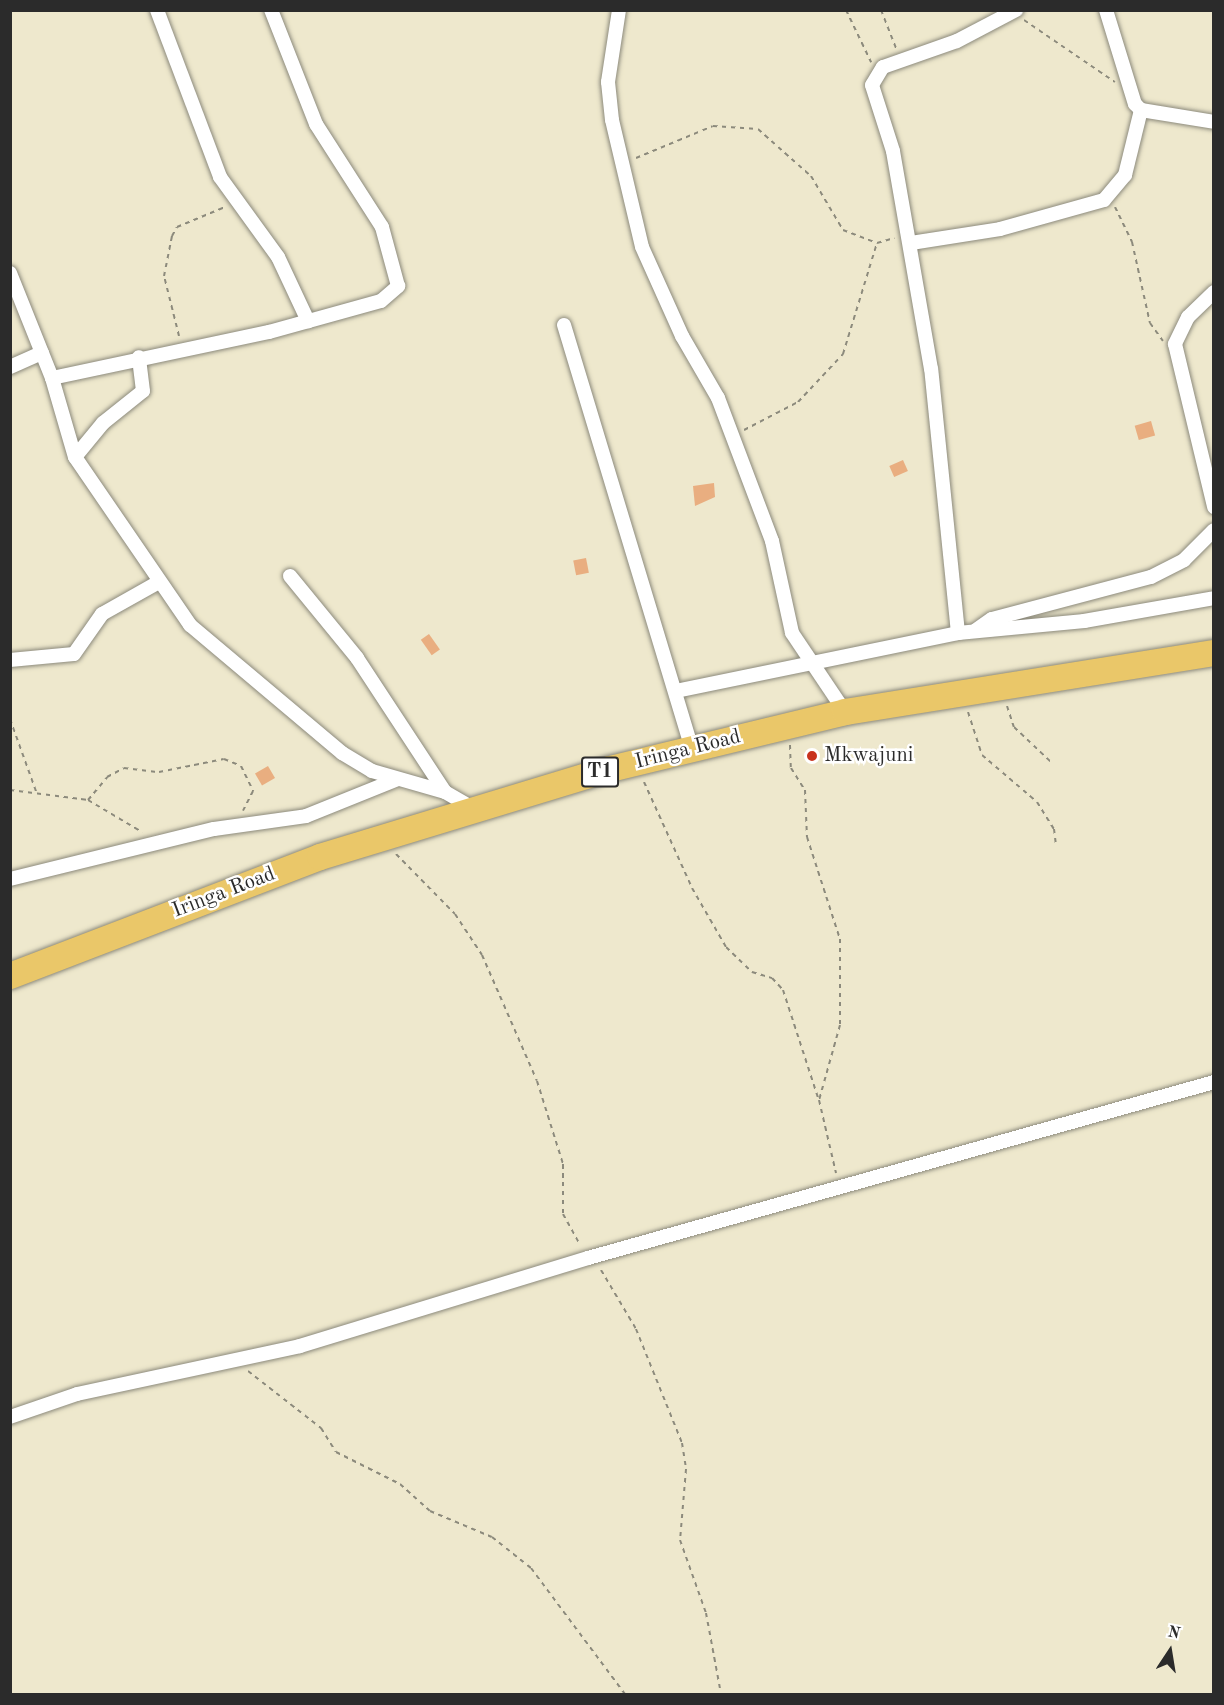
<!DOCTYPE html>
<style>
body{margin:0}
#map{position:relative;width:1224px;height:1705px;overflow:hidden;background:#eee8cd;font-family:"Old Standard TT",serif}
div>[style]{position:absolute}
.building>*{inset:0;background:#e9ae80;transform-origin:0 0}
.path>*{height:2px;margin-top:-1px;transform-origin:0;background:repeating-linear-gradient(90deg,#8c8a7c 0 4.5px,transparent 0 9px)}
.roads{filter:drop-shadow(0 0 2px #8c8a7c) drop-shadow(0 0 2px #8c8a7c)}
.street>*{height:14px;margin:-7px;padding:0 7px;transform-origin:7px;border-radius:7px;background:#fff}
.highway>*{height:26px;margin:-13px;padding:0 13px;transform-origin:13px;border-radius:13px;background:#eac769}
.dots>*{width:16px;height:16px;translate:-50% -50%;box-sizing:border-box;border:3px solid #fff;border-radius:50%}
span{translate:-50% -50%;white-space:nowrap;text-align:center;line-height:1.15;-webkit-text-stroke:5px #fff;paint-order:stroke}
.shield-label span{padding:2px 4px;background:#fff;border:2px solid;border-radius:4px;-webkit-text-stroke-width:0}
.shield-label{font-size:20px;color:#2b2b2b;font-weight:700}
.street-label{font-size:21px;color:#2b2b2b}
.poi-label{font-size:21px;color:#2b2b2b}
.left{translate:0 -50%;text-align:left}
.frame{position:absolute;inset:0;border:12px solid #2b2b2b;pointer-events:none}
.north{position:absolute;left:1140px;top:1621px;width:60px;height:60px;-webkit-text-stroke:4px #fff;paint-order:stroke;rotate:12deg;font-size:16px;font-weight:700;line-height:24px;text-align:center;color:#2b2b2b}
.north::after{content:'';display:block;margin:auto;width:21px;height:27px;background:#2b2b2b;clip-path:polygon(50% 0,100% 100%,50% 72%,0 100%)}
</style>
<div id="map">
<div class="building">
<i style="left:1151px;top:421px;width:15px;height:17px;rotate:74deg"></i>
<i style="left:903px;top:460px;width:12px;height:15px;rotate:66deg"></i>
<i style="clip-path:polygon(714px 483px,715px 497px,695px 506px,693px 486px)"></i>
<i style="left:586px;top:558px;width:15px;height:13px;rotate:79deg"></i>
<i style="left:429px;top:634px;width:19px;height:10px;rotate:55deg"></i>
<i style="left:268px;top:766px;width:14px;height:15px;rotate:60deg"></i>
</div>
<div class="path">
<i style="left:846px;top:10px;width:58px;rotate:64.3deg"></i>
<i style="left:881px;top:10px;width:41px;rotate:68.5deg"></i>
<i style="left:1024px;top:20px;width:110px;rotate:34.3deg"></i>
<i style="left:636px;top:158px;width:83px;rotate:-22.6deg"></i>
<i style="left:713px;top:126px;width:45px;rotate:3.8deg"></i>
<i style="left:758px;top:129px;width:71px;rotate:41.6deg"></i>
<i style="left:811px;top:176px;width:63px;rotate:59.3deg"></i>
<i style="left:843px;top:230px;width:36px;rotate:21deg"></i>
<i style="left:877px;top:243px;width:18px;rotate:-16deg"></i>
<i style="left:1115px;top:207px;width:39px;rotate:64deg"></i>
<i style="left:1132px;top:242px;width:83px;rotate:77.5deg"></i>
<i style="left:1150px;top:323px;width:22px;rotate:54deg"></i>
<i style="left:179px;top:336px;width:62px;rotate:-104deg"></i>
<i style="left:164px;top:276px;width:41px;rotate:-78.7deg"></i>
<i style="left:172px;top:236px;width:10px;rotate:-61deg"></i>
<i style="left:177px;top:227px;width:52px;rotate:-22.6deg"></i>
<i style="left:744px;top:430px;width:61px;rotate:-27.4deg"></i>
<i style="left:798px;top:402px;width:66px;rotate:-46.8deg"></i>
<i style="left:843px;top:354px;width:116px;rotate:-73deg"></i>
<i style="left:1007px;top:706px;width:22px;rotate:72deg"></i>
<i style="left:1014px;top:727px;width:50px;rotate:43.4deg"></i>
<i style="left:968px;top:712px;width:45px;rotate:72deg"></i>
<i style="left:982px;top:755px;width:72px;rotate:40.5deg"></i>
<i style="left:1037px;top:802px;width:32px;rotate:58deg"></i>
<i style="left:1054px;top:829px;width:17px;rotate:83deg"></i>
<i style="left:10px;top:719px;width:80px;rotate:70.2deg"></i>
<i style="left:790px;top:745px;width:23px;rotate:88deg"></i>
<i style="left:791px;top:768px;width:26px;rotate:58deg"></i>
<i style="left:805px;top:790px;width:47px;rotate:87.6deg"></i>
<i style="left:807px;top:837px;width:107px;rotate:72.1deg"></i>
<i style="left:840px;top:939px;width:86px;rotate:90deg"></i>
<i style="left:840px;top:1025px;width:78px;rotate:105.6deg"></i>
<i style="left:819px;top:1100px;width:75px;rotate:76.9deg"></i>
<i style="left:644px;top:782px;width:116px;rotate:65.6deg"></i>
<i style="left:692px;top:888px;width:68px;rotate:60deg"></i>
<i style="left:726px;top:947px;width:36px;rotate:44deg"></i>
<i style="left:752px;top:972px;width:21px;rotate:17deg"></i>
<i style="left:772px;top:978px;width:16px;rotate:47deg"></i>
<i style="left:783px;top:990px;width:114px;rotate:72deg"></i>
<i style="left:10px;top:790px;width:79px;rotate:7.3deg"></i>
<i style="left:88px;top:800px;width:63px;rotate:30.7deg"></i>
<i style="left:88px;top:800px;width:30px;rotate:-50deg"></i>
<i style="left:107px;top:777px;width:19px;rotate:-28deg"></i>
<i style="left:124px;top:768px;width:35px;rotate:7deg"></i>
<i style="left:159px;top:772px;width:66px;rotate:-11.3deg"></i>
<i style="left:224px;top:759px;width:18px;rotate:22deg"></i>
<i style="left:241px;top:766px;width:28px;rotate:64deg"></i>
<i style="left:253px;top:791px;width:22px;rotate:117deg"></i>
<i style="left:396px;top:854px;width:84px;rotate:45.5deg"></i>
<i style="left:455px;top:914px;width:49px;rotate:56.6deg"></i>
<i style="left:482px;top:955px;width:137px;rotate:66.4deg"></i>
<i style="left:537px;top:1081px;width:87px;rotate:72.6deg"></i>
<i style="left:563px;top:1164px;width:50px;rotate:90deg"></i>
<i style="left:563px;top:1214px;width:35px;rotate:61deg"></i>
<i style="left:601px;top:1270px;width:69px;rotate:59.3deg"></i>
<i style="left:636px;top:1329px;width:123px;rotate:68deg"></i>
<i style="left:682px;top:1443px;width:26px;rotate:81deg"></i>
<i style="left:686px;top:1469px;width:71px;rotate:94.8deg"></i>
<i style="left:680px;top:1540px;width:77px;rotate:70.4deg"></i>
<i style="left:706px;top:1613px;width:82px;rotate:79.5deg"></i>
<i style="left:248px;top:1371px;width:93px;rotate:38deg"></i>
<i style="left:321px;top:1428px;width:28px;rotate:58deg"></i>
<i style="left:336px;top:1452px;width:72px;rotate:26.6deg"></i>
<i style="left:400px;top:1484px;width:40px;rotate:42deg"></i>
<i style="left:430px;top:1511px;width:67px;rotate:22.8deg"></i>
<i style="left:492px;top:1537px;width:50px;rotate:38.5deg"></i>
<i style="left:531px;top:1568px;width:157px;rotate:53.3deg"></i>
</div>
<div class="roads">
<div class="street">
<i style="left:157px;top:10px;width:178px;rotate:69.3deg"></i>
<i style="left:220px;top:177px;width:99px;rotate:54.1deg"></i>
<i style="left:278px;top:257px;width:71px;rotate:64.9deg"></i>
<i style="left:619px;top:10px;width:73px;rotate:98.7deg"></i>
<i style="left:608px;top:82px;width:38px;rotate:84deg"></i>
<i style="left:612px;top:120px;width:130px;rotate:76.7deg"></i>
<i style="left:642px;top:247px;width:98px;rotate:65.8deg"></i>
<i style="left:682px;top:336px;width:72px;rotate:59.9deg"></i>
<i style="left:718px;top:398px;width:153px;rotate:69.3deg"></i>
<i style="left:772px;top:541px;width:94px;rotate:77.7deg"></i>
<i style="left:792px;top:633px;width:95px;rotate:56.1deg"></i>
<i style="left:1106px;top:10px;width:98px;rotate:72.9deg"></i>
<i style="left:1135px;top:104px;width:8px;rotate:45deg"></i>
<i style="left:1141px;top:110px;width:74px;rotate:9.3deg"></i>
<i style="left:911px;top:243px;width:90px;rotate:-8.9deg"></i>
<i style="left:1000px;top:229px;width:108px;rotate:-15.6deg"></i>
<i style="left:1104px;top:200px;width:33px;rotate:-50deg"></i>
<i style="left:1125px;top:175px;width:67px;rotate:-76.2deg"></i>
<i style="left:10px;top:273px;width:113px;rotate:68.2deg"></i>
<i style="left:52px;top:378px;width:82px;rotate:73.8deg"></i>
<i style="left:75px;top:457px;width:204px;rotate:55.6deg"></i>
<i style="left:190px;top:625px;width:199px;rotate:40.1deg"></i>
<i style="left:342px;top:753px;width:35px;rotate:31deg"></i>
<i style="left:372px;top:771px;width:76px;rotate:16deg"></i>
<i style="left:445px;top:792px;width:32px;rotate:30deg"></i>
<i style="left:1214px;top:292px;width:36px;rotate:136deg"></i>
<i style="left:1188px;top:317px;width:30px;rotate:116deg"></i>
<i style="left:1175px;top:344px;width:168px;rotate:76.5deg"></i>
<i style="left:564px;top:325px;width:443px;rotate:73.2deg"></i>
<i style="left:10px;top:367px;width:35px;rotate:-24deg"></i>
<i style="left:52px;top:378px;width:222px;rotate:-12deg"></i>
<i style="left:269px;top:332px;width:116px;rotate:-15.5deg"></i>
<i style="left:381px;top:301px;width:23px;rotate:-41deg"></i>
<i style="left:398px;top:286px;width:61px;rotate:-105.2deg"></i>
<i style="left:382px;top:227px;width:122px;rotate:-122.7deg"></i>
<i style="left:316px;top:124px;width:123px;rotate:-111.5deg"></i>
<i style="left:75px;top:457px;width:44px;rotate:-50.5deg"></i>
<i style="left:103px;top:423px;width:51px;rotate:-38.7deg"></i>
<i style="left:143px;top:391px;width:34px;rotate:-97deg"></i>
<i style="left:290px;top:576px;width:106px;rotate:50.7deg"></i>
<i style="left:357px;top:658px;width:160px;rotate:56.7deg"></i>
<i style="left:976px;top:630px;width:19px;rotate:-35deg"></i>
<i style="left:992px;top:619px;width:164px;rotate:-14.8deg"></i>
<i style="left:1151px;top:577px;width:37px;rotate:-27deg"></i>
<i style="left:1184px;top:560px;width:42px;rotate:-45deg"></i>
<i style="left:958px;top:633px;width:265px;rotate:-95.8deg"></i>
<i style="left:931px;top:369px;width:221px;rotate:-99.9deg"></i>
<i style="left:893px;top:151px;width:69px;rotate:-107.7deg"></i>
<i style="left:872px;top:85px;width:21px;rotate:-59deg"></i>
<i style="left:883px;top:67px;width:78px;rotate:-19.4deg"></i>
<i style="left:957px;top:41px;width:67px;rotate:-27.7deg"></i>
<i style="left:10px;top:660px;width:64px;rotate:-5.4deg"></i>
<i style="left:74px;top:654px;width:49px;rotate:-55deg"></i>
<i style="left:102px;top:614px;width:63px;rotate:-29.4deg"></i>
<i style="left:676px;top:691px;width:288px;rotate:-11.6deg"></i>
<i style="left:958px;top:633px;width:127px;rotate:-5.4deg"></i>
<i style="left:1084px;top:621px;width:132px;rotate:-10deg"></i>
<i style="left:10px;top:879px;width:210px;rotate:-13.8deg"></i>
<i style="left:214px;top:829px;width:93px;rotate:-8deg"></i>
<i style="left:306px;top:816px;width:99px;rotate:-21.9deg"></i>
<i style="left:10px;top:1417px;width:71px;rotate:-18.9deg"></i>
<i style="left:77px;top:1394px;width:228px;rotate:-12.1deg"></i>
<i style="left:300px;top:1346px;width:301px;rotate:-17deg"></i>
<i style="left:588px;top:1258px;width:650px;rotate:-15.7deg"></i>
</div>
<div class="highway">
<i style="left:10px;top:976px;width:332px;rotate:-21deg"></i>
<i style="left:320px;top:857px;width:303px;rotate:-16.9deg"></i>
<i style="left:610px;top:769px;width:242px;rotate:-13.6deg"></i>
<i style="left:845px;top:712px;width:374px;rotate:-9.1deg"></i>
</div>
</div>
<div class="dots">
<i style="left:812px;top:756px;background:#c8321e"></i>
</div>
<div class="shield-label">
<span style="left:600px;top:772px">T1</span>
</div>
<div class="street-label">
<span style="left:688px;top:750px;rotate:-14deg">Iringa Road</span>
<span style="left:224px;top:893px;rotate:-21deg">Iringa Road</span>
</div>
<div class="poi-label">
<span class="left" style="left:824px;top:756px">Mkwajuni</span>
</div>
<div class="frame"></div>
<div class="north">N</div>
</div>
